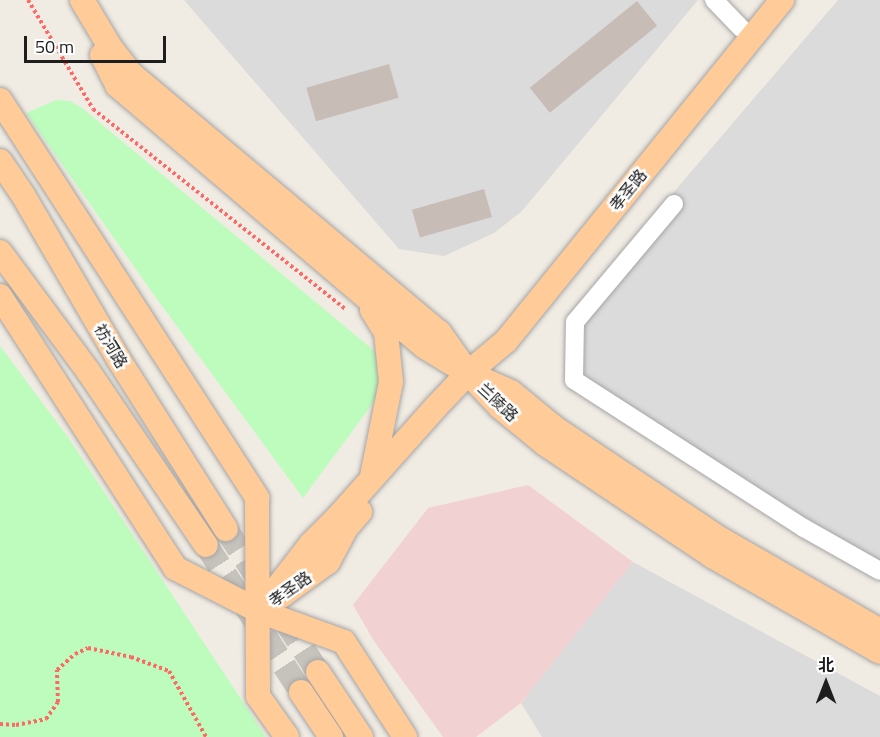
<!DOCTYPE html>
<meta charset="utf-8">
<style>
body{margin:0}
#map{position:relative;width:880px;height:737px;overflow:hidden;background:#f0ebe3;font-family:"Titillium Web","Noto Sans SC",sans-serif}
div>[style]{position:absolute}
.residential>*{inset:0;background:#dcdbdb}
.commercial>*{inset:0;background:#f2d1d3}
.park>*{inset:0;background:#befcbe}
.building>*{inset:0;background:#c8bcb6;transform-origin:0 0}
.major-tunnel>*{height:24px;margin-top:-12px;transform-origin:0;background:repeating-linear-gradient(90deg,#c6c2bc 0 24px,transparent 0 36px)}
.path>*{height:4px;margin-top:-2px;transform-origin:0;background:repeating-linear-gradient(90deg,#ff6965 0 3px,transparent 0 6px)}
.roads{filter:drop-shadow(0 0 2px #a5a5a5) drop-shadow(0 0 2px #a5a5a5)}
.minor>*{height:18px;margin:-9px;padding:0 9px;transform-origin:9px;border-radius:9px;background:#fff}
.major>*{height:24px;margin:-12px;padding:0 12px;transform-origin:12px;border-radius:12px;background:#ffcb99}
span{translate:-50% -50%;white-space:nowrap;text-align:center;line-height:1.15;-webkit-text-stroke:5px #fff;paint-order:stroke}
.street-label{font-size:16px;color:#1e1e1e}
.north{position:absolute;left:796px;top:653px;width:60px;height:60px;-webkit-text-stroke:4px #fff;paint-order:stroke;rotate:0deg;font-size:16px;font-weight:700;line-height:24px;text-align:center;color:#1e1e1e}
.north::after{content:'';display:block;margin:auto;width:21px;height:27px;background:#1e1e1e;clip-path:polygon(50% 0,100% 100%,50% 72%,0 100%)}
.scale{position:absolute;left:24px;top:36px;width:142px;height:27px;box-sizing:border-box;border:3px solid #1e1e1e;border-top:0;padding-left:8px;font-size:18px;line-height:21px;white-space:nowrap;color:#1e1e1e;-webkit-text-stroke:4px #fff;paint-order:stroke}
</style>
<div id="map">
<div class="residential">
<i style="clip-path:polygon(184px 0,698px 0,522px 211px,494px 233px,444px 256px,399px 249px)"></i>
<i style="clip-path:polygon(838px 0,880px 0,880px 581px,797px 535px,567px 381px,567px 317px)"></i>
<i style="clip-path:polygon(633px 562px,880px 696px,880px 737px,542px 737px,521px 703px)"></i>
</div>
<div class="commercial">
<i style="clip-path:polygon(528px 485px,633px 562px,521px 703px,476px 737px,443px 737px,374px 641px,353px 605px,428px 508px)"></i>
</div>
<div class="park">
<i style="clip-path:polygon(56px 100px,70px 101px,82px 108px,377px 353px,382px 375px,379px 395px,303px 498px,154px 295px,26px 113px)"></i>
<i style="clip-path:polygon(0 346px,68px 437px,266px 737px,0 737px)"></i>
</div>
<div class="building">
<i style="left:637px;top:1px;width:32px;height:138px;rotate:51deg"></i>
<i style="left:389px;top:64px;width:35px;height:86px;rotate:74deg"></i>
<i style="left:484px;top:189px;width:29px;height:75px;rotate:74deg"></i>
</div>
<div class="major-tunnel">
<i style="left:226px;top:529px;width:170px;rotate:57.2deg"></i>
<i style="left:206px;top:545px;width:175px;rotate:57.1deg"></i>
</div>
<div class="path">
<i style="left:28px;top:0;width:127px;rotate:59.2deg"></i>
<i style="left:93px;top:109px;width:322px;rotate:38.4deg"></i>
<i style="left:0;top:724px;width:16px;rotate:4deg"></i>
<i style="left:16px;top:725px;width:31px;rotate:-11deg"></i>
<i style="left:46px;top:719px;width:21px;rotate:-55deg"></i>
<i style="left:58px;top:702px;width:32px;rotate:-92deg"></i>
<i style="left:57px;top:670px;width:24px;rotate:-42deg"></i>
<i style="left:75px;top:654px;width:14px;rotate:-25deg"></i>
<i style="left:88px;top:648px;width:44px;rotate:11.8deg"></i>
<i style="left:131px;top:657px;width:40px;rotate:20.2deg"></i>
<i style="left:169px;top:671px;width:76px;rotate:60.7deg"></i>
</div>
<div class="roads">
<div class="minor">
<i style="left:714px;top:0;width:40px;rotate:46deg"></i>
<i style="left:674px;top:204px;width:154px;rotate:130deg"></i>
<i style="left:575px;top:322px;width:58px;rotate:91deg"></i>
<i style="left:574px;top:380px;width:274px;rotate:32.8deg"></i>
<i style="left:804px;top:528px;width:87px;rotate:29.5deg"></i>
</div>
<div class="major">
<i style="left:82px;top:0;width:55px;rotate:59.2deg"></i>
<i style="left:110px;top:47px;width:34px;rotate:52deg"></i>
<i style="left:131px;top:74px;width:402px;rotate:40deg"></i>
<i style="left:439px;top:332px;width:50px;rotate:54.7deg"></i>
<i style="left:468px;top:373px;width:47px;rotate:46.7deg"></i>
<i style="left:500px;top:407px;width:58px;rotate:39.4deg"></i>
<i style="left:545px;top:444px;width:201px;rotate:33.8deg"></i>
<i style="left:712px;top:556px;width:193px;rotate:29.7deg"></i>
<i style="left:102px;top:55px;width:34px;rotate:63deg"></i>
<i style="left:117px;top:85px;width:404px;rotate:40.4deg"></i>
<i style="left:425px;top:347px;width:50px;rotate:31.2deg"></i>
<i style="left:468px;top:373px;width:47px;rotate:23.8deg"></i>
<i style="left:511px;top:392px;width:58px;rotate:39.4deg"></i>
<i style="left:556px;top:429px;width:200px;rotate:33.8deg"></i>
<i style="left:722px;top:540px;width:182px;rotate:29.9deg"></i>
<i style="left:0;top:100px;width:474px;rotate:57.1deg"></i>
<i style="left:257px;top:498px;width:198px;rotate:89.7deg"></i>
<i style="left:258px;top:696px;width:50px;rotate:54.7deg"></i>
<i style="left:0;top:161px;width:41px;rotate:55.9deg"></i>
<i style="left:23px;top:195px;width:191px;rotate:59.8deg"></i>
<i style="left:119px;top:360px;width:200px;rotate:57.7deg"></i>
<i style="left:0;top:252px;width:148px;rotate:53.5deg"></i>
<i style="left:88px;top:371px;width:210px;rotate:55.9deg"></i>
<i style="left:0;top:296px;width:323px;rotate:57.2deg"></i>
<i style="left:175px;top:568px;width:94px;rotate:27.1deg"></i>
<i style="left:259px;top:611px;width:90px;rotate:20deg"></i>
<i style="left:344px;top:642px;width:113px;rotate:57.3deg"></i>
<i style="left:372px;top:310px;width:26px;rotate:58deg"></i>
<i style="left:386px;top:332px;width:50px;rotate:84.3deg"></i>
<i style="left:391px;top:382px;width:96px;rotate:101.4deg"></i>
<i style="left:281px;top:596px;width:58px;rotate:-35.9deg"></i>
<i style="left:328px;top:562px;width:40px;rotate:-62deg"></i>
<i style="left:347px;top:527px;width:20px;rotate:-49deg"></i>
<i style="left:259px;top:611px;width:85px;rotate:-52.2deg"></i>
<i style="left:311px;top:544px;width:37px;rotate:-45deg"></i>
<i style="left:337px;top:518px;width:146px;rotate:-48.3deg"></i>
<i style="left:434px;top:409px;width:50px;rotate:-46.6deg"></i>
<i style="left:468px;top:373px;width:50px;rotate:-40.1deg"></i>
<i style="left:506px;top:341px;width:439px;rotate:-51deg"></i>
<i style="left:318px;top:672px;width:78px;rotate:56.5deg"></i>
<i style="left:301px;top:692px;width:54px;rotate:56.3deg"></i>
</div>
</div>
<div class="street-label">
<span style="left:628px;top:190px;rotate:-51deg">孝圣路</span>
<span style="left:111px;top:346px;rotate:59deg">祊河路</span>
<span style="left:498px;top:402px;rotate:43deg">兰陵路</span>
<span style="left:290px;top:589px;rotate:-35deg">孝圣路</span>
</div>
<div class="north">北</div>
<div class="scale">50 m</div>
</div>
